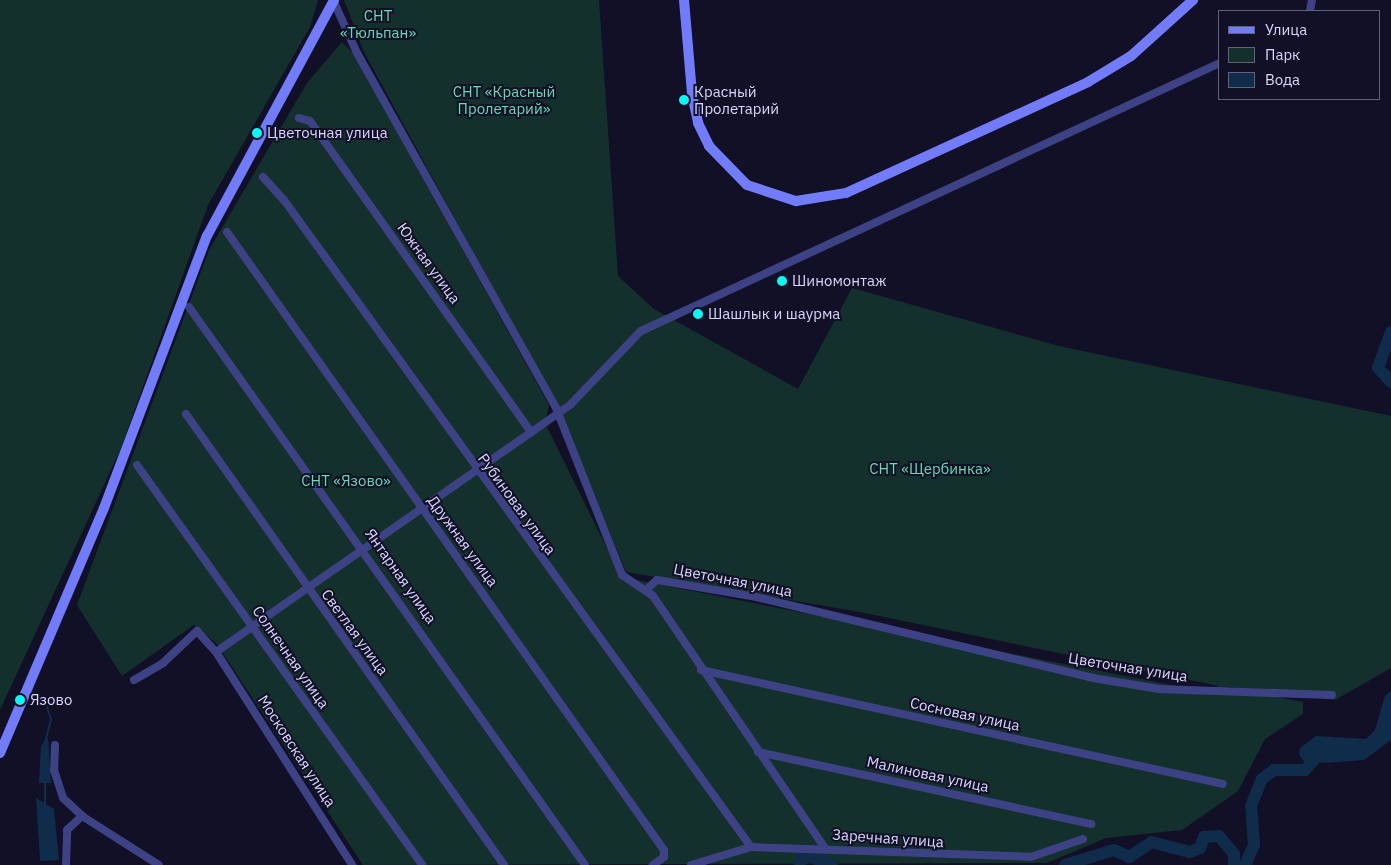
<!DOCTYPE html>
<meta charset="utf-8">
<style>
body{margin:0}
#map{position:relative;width:1391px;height:865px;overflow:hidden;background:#121027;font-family:"IBM Plex Sans",sans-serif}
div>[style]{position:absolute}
.green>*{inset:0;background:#14302c}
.water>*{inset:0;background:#102c4b}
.stream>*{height:2px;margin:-1px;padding:0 1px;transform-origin:1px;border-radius:1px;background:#102c4b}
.river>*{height:12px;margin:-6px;padding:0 6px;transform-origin:6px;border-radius:6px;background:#102c4b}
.minor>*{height:8px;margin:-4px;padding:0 4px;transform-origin:4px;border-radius:4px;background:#3d4284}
.secondary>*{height:10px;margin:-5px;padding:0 5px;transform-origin:5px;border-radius:5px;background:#727cfa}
.dots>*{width:14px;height:14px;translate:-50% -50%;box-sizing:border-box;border:2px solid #121027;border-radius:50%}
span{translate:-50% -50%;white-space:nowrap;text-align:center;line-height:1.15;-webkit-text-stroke:4px #121027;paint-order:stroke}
.park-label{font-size:15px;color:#65dcb2}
.poi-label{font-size:15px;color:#d8d7fe}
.left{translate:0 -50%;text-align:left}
.street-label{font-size:15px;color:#d8d7fe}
.legend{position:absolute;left:1218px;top:10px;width:162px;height:90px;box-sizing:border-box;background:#121027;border:1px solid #61607d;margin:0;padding:6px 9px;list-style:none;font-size:15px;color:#d8d7fe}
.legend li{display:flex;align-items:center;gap:10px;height:25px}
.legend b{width:25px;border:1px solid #61607d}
</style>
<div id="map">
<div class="green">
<i style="clip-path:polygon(0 0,318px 0,310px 27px,208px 205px,121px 448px,0 710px)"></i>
<i style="clip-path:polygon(344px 0,599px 0,618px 276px,654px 309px,798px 389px,852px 288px,1059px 346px,1391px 416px,1391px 668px,1335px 700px,1223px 686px,1303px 702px,1303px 714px,1265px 739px,1238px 791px,1182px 830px,1106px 838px,1047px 863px,363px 865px,216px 643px,194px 625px,122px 676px,77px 605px,209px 250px,307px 83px,342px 42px,353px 53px,549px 405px,545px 423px,621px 577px,1202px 691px,1219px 686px,860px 612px,626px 572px,563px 418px,364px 52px)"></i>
</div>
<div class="water">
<i style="clip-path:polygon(1391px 691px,1391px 740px,1364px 760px,1326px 763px,1304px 761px,1299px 755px,1300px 748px,1316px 736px,1366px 739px,1375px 730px,1385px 696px)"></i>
<i style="clip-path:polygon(48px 737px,51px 783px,39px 783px,41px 746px)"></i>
<i style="clip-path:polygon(36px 798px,54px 809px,59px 860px,40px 861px)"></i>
</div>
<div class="stream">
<i style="left:45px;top:742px;width:24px;rotate:-75deg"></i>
<i style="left:51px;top:719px;width:18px;rotate:-109deg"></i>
<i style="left:45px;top:805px;width:23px;rotate:-90deg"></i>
</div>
<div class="river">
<i style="left:1391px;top:332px;width:38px;rotate:110deg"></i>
<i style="left:1378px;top:368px;width:19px;rotate:47deg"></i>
<i style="left:800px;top:865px;width:11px;rotate:-75deg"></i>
<i style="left:803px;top:854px;width:31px;rotate:21deg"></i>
<i style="left:1065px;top:865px;width:51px;rotate:-17deg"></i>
<i style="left:1114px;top:850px;width:17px;rotate:25deg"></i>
<i style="left:1129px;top:857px;width:27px;rotate:-33deg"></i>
<i style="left:1152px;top:842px;width:39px;rotate:15deg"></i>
<i style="left:1190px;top:852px;width:11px;rotate:-22deg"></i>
<i style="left:1200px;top:848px;width:12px;rotate:-70deg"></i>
<i style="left:1204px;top:837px;width:15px;rotate:-4deg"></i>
<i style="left:1219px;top:836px;width:23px;rotate:50deg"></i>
<i style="left:1234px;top:854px;width:11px;rotate:90deg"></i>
<i style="left:1245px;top:865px;width:22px;rotate:-66deg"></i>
<i style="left:1254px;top:845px;width:39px;rotate:-94deg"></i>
<i style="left:1251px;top:806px;width:29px;rotate:-68deg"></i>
<i style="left:1262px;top:779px;width:15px;rotate:-37deg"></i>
<i style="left:1274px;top:770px;width:31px"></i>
<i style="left:1305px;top:770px;width:28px;rotate:-49deg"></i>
</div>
<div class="minor">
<i style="left:333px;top:0;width:58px;rotate:65.6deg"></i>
<i style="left:357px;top:53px;width:407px;rotate:60.7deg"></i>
<i style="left:556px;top:408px;width:180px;rotate:68.4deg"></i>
<i style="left:622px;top:575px;width:37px;rotate:34deg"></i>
<i style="left:653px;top:596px;width:305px;rotate:55.7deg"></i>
<i style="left:1310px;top:11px;width:11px;rotate:-80deg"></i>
<i style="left:299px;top:118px;width:11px;rotate:15deg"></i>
<i style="left:310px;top:121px;width:382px;rotate:54.6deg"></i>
<i style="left:263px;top:177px;width:31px;rotate:48deg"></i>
<i style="left:284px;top:200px;width:798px;rotate:54.18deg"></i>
<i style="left:227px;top:232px;width:757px;rotate:54.74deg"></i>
<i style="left:664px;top:850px;width:7px;rotate:90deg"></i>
<i style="left:664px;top:857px;width:14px;rotate:144deg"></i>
<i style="left:189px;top:307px;width:684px;rotate:54.64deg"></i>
<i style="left:186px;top:414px;width:552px;rotate:54.81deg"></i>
<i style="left:137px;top:465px;width:491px;rotate:54.5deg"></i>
<i style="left:647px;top:589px;width:13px;rotate:-42deg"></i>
<i style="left:657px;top:580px;width:100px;rotate:9.7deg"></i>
<i style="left:756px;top:597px;width:347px;rotate:13.5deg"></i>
<i style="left:1093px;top:678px;width:67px;rotate:9.5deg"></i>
<i style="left:1159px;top:689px;width:173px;rotate:2deg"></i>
<i style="left:216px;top:652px;width:433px;rotate:-34.9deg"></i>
<i style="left:571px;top:404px;width:101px;rotate:-46.2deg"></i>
<i style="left:641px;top:331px;width:638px;rotate:-24.84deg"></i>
<i style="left:701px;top:670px;width:534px;rotate:12.32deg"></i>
<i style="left:134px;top:680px;width:34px;rotate:-30deg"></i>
<i style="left:163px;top:663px;width:47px;rotate:-43.3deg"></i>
<i style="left:197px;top:631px;width:28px;rotate:48deg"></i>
<i style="left:216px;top:652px;width:253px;rotate:57.4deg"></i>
<i style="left:55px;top:745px;width:25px;rotate:92deg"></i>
<i style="left:54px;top:770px;width:29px;rotate:72deg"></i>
<i style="left:63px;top:798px;width:26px;rotate:43deg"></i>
<i style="left:82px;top:816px;width:91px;rotate:32.5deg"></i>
<i style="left:758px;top:752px;width:341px;rotate:12.2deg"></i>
<i style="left:66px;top:865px;width:35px;rotate:-88deg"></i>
<i style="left:67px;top:830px;width:21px;rotate:-43deg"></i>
<i style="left:691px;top:865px;width:63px;rotate:-16.7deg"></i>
<i style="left:751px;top:847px;width:280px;rotate:2deg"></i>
<i style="left:1031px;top:857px;width:55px;rotate:-19.1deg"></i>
</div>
<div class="secondary">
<i style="left:684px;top:0;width:94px;rotate:85.1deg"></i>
<i style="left:692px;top:94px;width:30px;rotate:78deg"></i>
<i style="left:698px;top:123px;width:25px;rotate:64deg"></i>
<i style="left:709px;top:146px;width:54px;rotate:45.7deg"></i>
<i style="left:747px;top:185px;width:52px;rotate:18.1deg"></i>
<i style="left:796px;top:201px;width:51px;rotate:-9.1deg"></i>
<i style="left:846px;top:193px;width:266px;rotate:-24.6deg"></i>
<i style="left:1088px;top:82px;width:50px;rotate:-31.2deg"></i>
<i style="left:1131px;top:56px;width:84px;rotate:-42.1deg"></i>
<i style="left:0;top:753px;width:266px;rotate:-67deg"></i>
<i style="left:104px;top:508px;width:291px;rotate:-69.3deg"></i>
<i style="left:207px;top:236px;width:268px;rotate:-61.7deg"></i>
</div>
<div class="dots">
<i style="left:684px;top:100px;background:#0bf6f6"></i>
<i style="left:257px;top:133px;background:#0bf6f6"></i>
<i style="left:782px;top:281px;background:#0bf6f6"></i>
<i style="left:698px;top:314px;background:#0bf6f6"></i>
<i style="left:20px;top:700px;background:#0bf6f6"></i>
</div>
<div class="park-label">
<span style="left:378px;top:24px">СНТ<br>«Тюльпан»</span>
<span style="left:504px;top:100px">СНТ «Красный<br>Пролетарий»</span>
<span style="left:930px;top:469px">СНТ «Щербинка»</span>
<span style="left:346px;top:481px">СНТ «Язово»</span>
</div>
<div class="poi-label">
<span class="left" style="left:694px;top:100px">Красный<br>Пролетарий</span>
<span class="left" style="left:267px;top:133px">Цветочная улица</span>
<span class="left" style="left:792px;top:281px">Шиномонтаж</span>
<span class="left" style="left:708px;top:314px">Шашлык и шаурма</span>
<span class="left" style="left:30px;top:700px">Язово</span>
</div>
<div class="street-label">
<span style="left:429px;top:263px;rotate:54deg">Южная улица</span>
<span style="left:517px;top:504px;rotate:54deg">Рубиновая улица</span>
<span style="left:463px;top:541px;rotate:54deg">Дружная улица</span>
<span style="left:401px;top:576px;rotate:55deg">Янтарная улица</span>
<span style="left:733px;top:580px;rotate:11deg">Цветочная улица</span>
<span style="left:355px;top:632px;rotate:54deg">Светлая улица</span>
<span style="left:291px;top:657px;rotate:55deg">Солнечная улица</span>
<span style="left:1128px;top:667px;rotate:9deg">Цветочная улица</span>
<span style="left:965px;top:714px;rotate:12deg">Сосновая улица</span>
<span style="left:297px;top:751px;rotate:57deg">Московская улица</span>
<span style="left:928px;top:774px;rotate:12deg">Малиновая улица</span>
<span style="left:888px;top:838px;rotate:4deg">Заречная улица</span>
</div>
<ul class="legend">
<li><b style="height:6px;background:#727cfa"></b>Улица</li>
<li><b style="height:14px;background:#14302c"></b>Парк</li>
<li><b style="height:14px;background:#102c4b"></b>Вода</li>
</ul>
</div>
